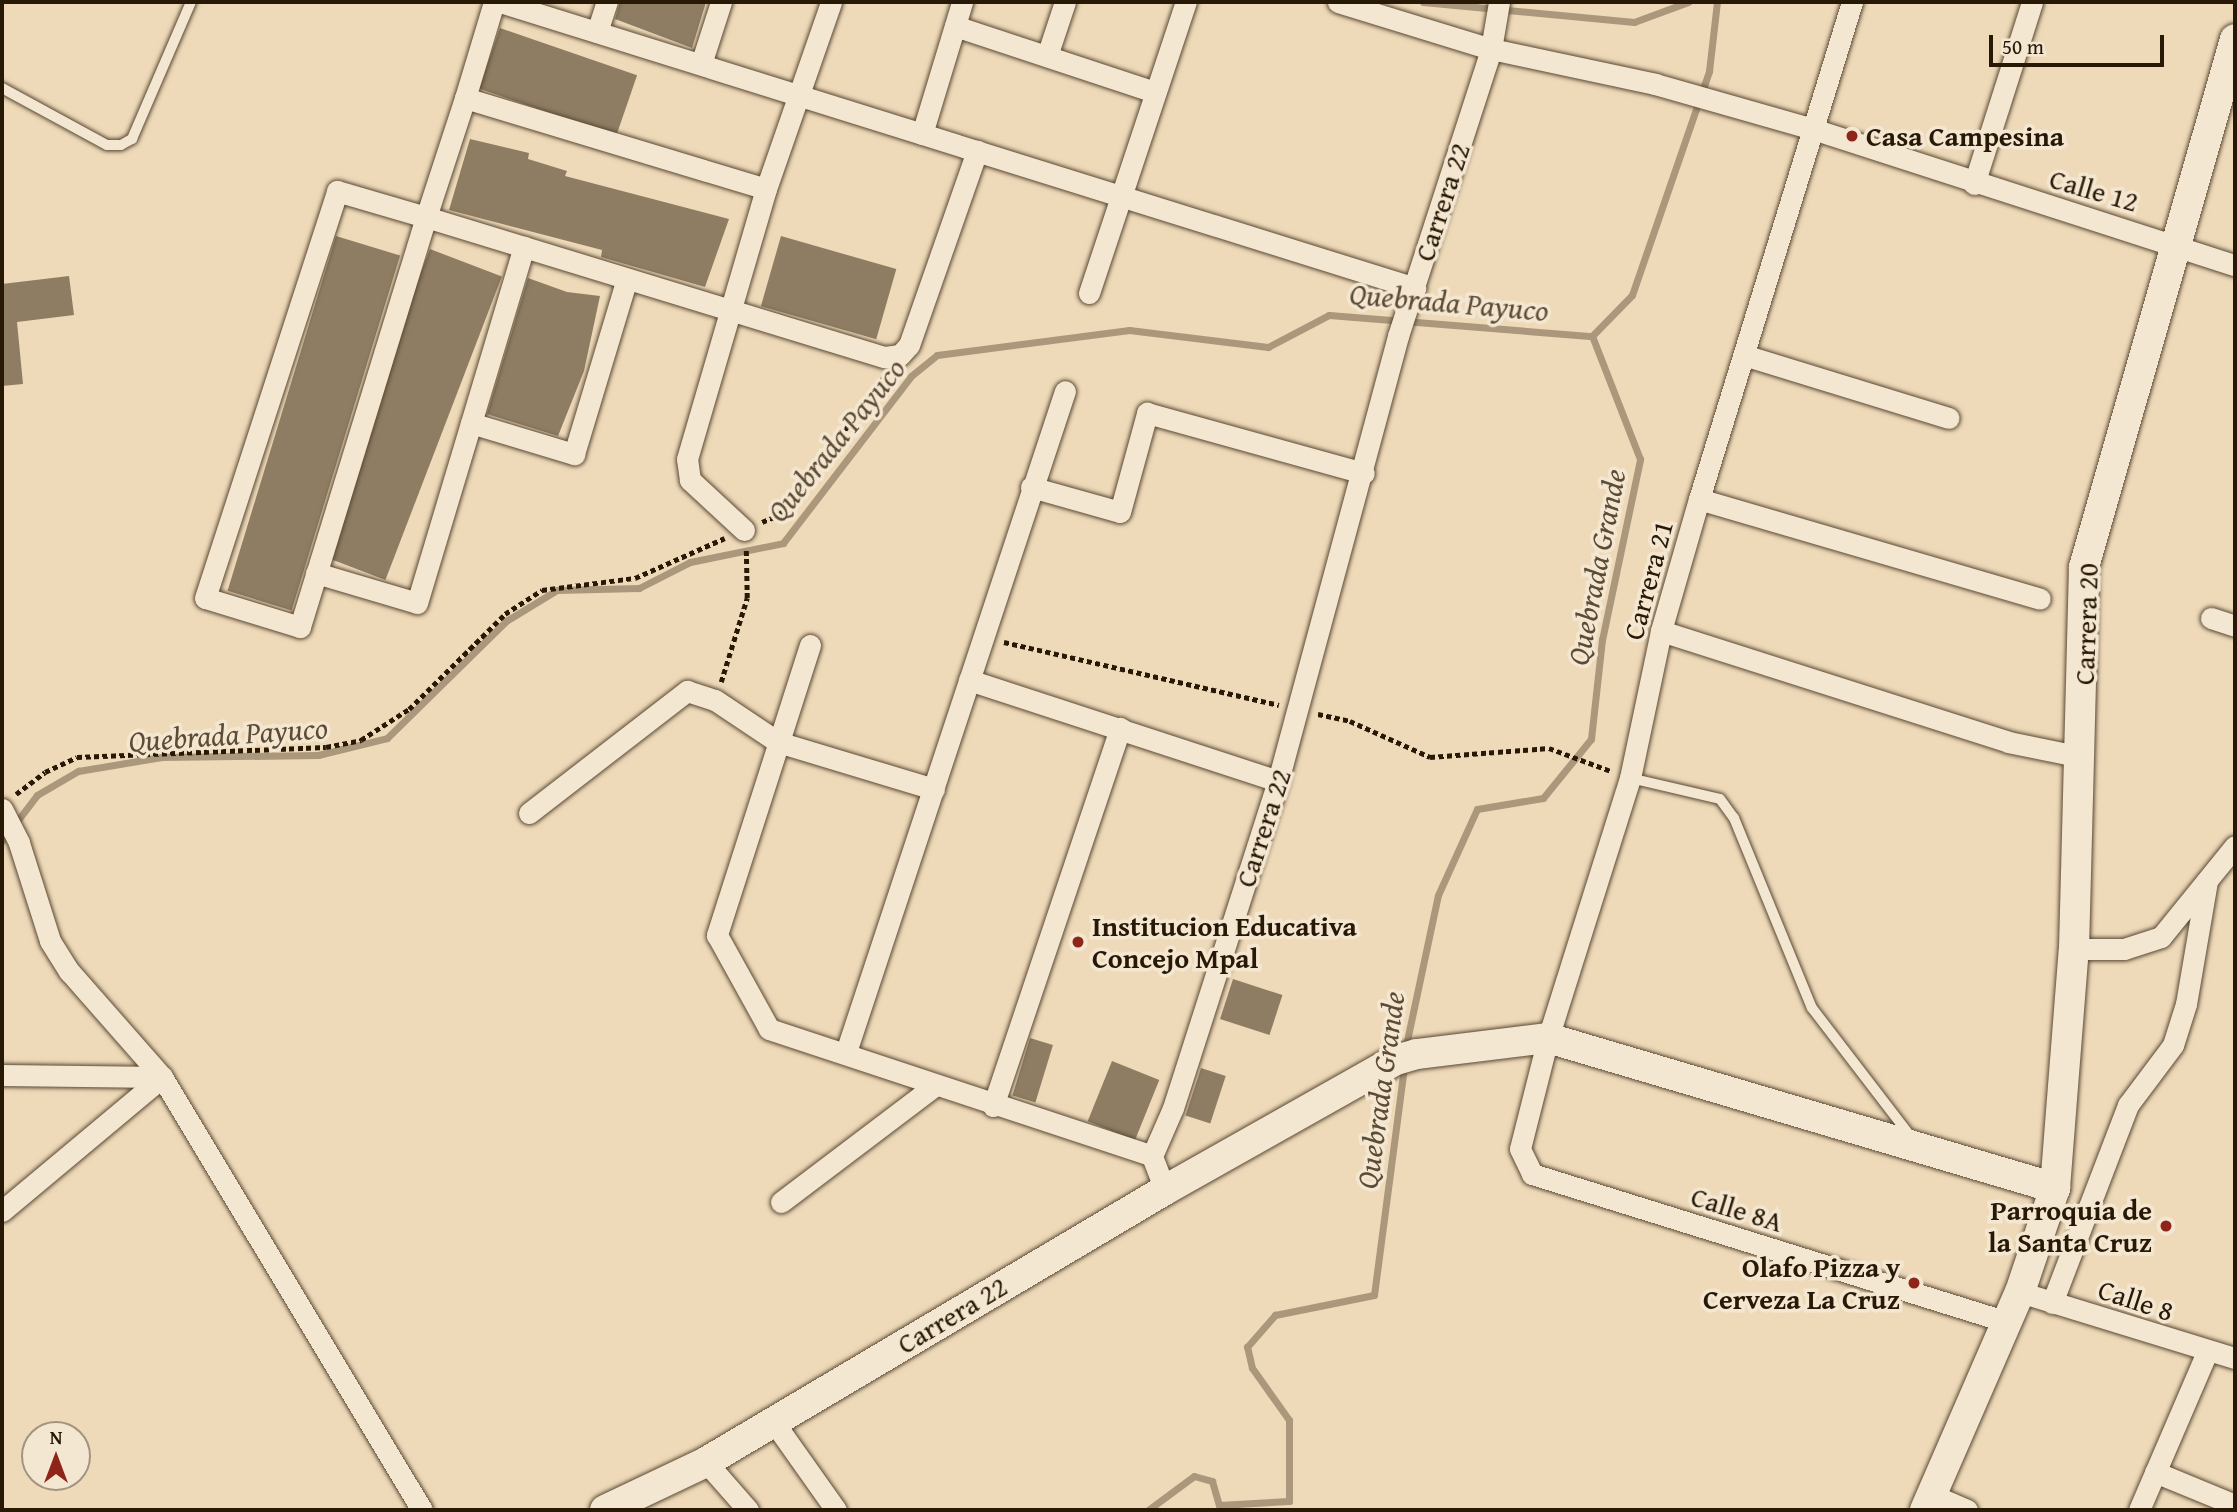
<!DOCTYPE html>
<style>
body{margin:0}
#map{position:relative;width:2237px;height:1512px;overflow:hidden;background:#eedab9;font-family:"Gentium Book Plus",serif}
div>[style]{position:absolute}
.stream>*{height:7px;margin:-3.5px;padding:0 3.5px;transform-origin:3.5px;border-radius:3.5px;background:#ab987c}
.building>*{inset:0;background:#8f7d63;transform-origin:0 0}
.path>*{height:4.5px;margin-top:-2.25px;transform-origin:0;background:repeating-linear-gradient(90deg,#281806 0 5px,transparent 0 8.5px)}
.roads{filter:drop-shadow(0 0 2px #5a4833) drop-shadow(0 0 2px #5a4833)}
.lane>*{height:10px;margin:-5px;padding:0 5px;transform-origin:5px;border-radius:5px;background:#f4e7d2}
.street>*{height:21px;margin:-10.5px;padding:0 10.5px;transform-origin:10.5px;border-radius:10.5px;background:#f4e7d2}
.secondary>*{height:30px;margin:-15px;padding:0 15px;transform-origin:15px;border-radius:15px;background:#f4e7d2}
.dots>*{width:19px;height:19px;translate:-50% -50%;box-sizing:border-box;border:4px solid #f4e7d2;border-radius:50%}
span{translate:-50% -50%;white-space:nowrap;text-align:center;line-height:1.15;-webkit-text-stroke:7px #f4e7d2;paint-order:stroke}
.poi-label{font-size:28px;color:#281806;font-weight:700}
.left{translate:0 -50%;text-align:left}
.right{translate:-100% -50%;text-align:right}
.street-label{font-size:28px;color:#281806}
.water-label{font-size:30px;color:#5c4b35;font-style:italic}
.frame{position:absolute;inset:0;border:4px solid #281806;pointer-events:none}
.north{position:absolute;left:21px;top:1421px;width:70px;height:70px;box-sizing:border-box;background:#f4e7d2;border:2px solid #a29480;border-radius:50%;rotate:0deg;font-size:19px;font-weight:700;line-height:28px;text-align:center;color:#281806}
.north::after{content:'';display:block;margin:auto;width:24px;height:32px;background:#8f2418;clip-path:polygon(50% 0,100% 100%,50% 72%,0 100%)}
.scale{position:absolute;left:1989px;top:35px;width:175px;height:32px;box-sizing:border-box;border:4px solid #281806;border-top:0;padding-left:9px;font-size:21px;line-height:24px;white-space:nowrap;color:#281806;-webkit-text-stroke:5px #f4e7d2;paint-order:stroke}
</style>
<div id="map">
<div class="stream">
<i style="left:1423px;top:2px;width:212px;rotate:5.4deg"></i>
<i style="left:1634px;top:22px;width:58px;rotate:-20.3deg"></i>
<i style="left:1592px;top:336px;width:57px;rotate:-45.7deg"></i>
<i style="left:1632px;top:295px;width:237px;rotate:-71deg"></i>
<i style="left:1709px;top:71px;width:69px;rotate:-83.4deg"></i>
<i style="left:2px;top:841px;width:58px;rotate:-52.7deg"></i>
<i style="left:37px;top:795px;width:48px;rotate:-30.3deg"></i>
<i style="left:78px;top:771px;width:85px;rotate:-9.5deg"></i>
<i style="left:162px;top:757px;width:156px;rotate:-0.7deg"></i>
<i style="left:318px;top:755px;width:71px;rotate:-13.8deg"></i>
<i style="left:387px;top:738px;width:167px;rotate:-44.5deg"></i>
<i style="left:506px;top:621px;width:60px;rotate:-31.3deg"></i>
<i style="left:557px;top:590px;width:82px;rotate:-1.4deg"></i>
<i style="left:639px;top:588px;width:57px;rotate:-27deg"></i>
<i style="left:690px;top:562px;width:95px;rotate:-11.5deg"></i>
<i style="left:783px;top:543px;width:210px;rotate:-52.5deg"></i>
<i style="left:911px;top:376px;width:33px;rotate:-39deg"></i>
<i style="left:937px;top:355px;width:194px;rotate:-7.4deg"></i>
<i style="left:1129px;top:330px;width:140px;rotate:7deg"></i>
<i style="left:1268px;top:347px;width:69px;rotate:-27.7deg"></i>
<i style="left:1329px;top:315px;width:264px;rotate:4.6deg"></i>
<i style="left:1405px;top:1050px;width:158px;rotate:-78deg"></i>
<i style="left:1438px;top:895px;width:94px;rotate:-65.6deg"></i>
<i style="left:1477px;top:809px;width:67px;rotate:-9.5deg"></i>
<i style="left:1543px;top:798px;width:76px;rotate:-50.9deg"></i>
<i style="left:1591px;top:739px;width:100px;rotate:-83.7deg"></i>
<i style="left:1602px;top:640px;width:185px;rotate:-78.1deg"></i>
<i style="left:1640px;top:459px;width:132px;rotate:-111.3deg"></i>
<i style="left:1148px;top:1510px;width:57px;rotate:-36.5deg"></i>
<i style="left:1194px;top:1476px;width:19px;rotate:16deg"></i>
<i style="left:1212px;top:1481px;width:25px;rotate:74deg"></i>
<i style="left:1219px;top:1505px;width:70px;rotate:-3.3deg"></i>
<i style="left:1289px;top:1501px;width:81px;rotate:-90deg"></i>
<i style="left:1289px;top:1420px;width:64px;rotate:-125.4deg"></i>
<i style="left:1252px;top:1368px;width:22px;rotate:-103deg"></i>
<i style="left:1247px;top:1347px;width:43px;rotate:-48.8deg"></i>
<i style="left:1275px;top:1315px;width:101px;rotate:-11.4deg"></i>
<i style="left:1374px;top:1295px;width:231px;rotate:-82.5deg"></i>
</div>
<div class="building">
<i style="clip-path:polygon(620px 2px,706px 2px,692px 48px,615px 19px)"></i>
<i style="left:500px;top:28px;width:145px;height:64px;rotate:19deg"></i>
<i style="clip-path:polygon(470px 139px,529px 153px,528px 159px,567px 171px,565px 176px,729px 219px,705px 287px,601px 257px,602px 250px,449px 210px)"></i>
<i style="left:336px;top:236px;width:67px;height:371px;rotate:17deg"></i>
<i style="left:781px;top:236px;width:120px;height:73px;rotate:16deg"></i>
<i style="left:430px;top:249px;width:77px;height:325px;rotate:21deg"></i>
<i style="clip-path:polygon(69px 276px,74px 315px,17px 322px,23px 384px,2px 386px,2px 284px)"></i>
<i style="clip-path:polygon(528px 278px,567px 292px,600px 296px,584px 371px,558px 436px,487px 414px)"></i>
<i style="left:1233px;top:979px;width:52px;height:42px;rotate:18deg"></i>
<i style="left:1030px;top:1038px;width:24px;height:60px;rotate:17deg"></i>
<i style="left:1112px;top:1061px;width:51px;height:65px;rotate:22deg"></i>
<i style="left:1201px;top:1068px;width:26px;height:50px;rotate:18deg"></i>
</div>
<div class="path">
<i style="left:762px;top:522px;width:18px;rotate:-22deg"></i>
<i style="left:779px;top:515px;width:23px;rotate:-49deg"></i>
<i style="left:794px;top:498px;width:149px;rotate:-53.4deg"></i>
<i style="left:1004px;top:642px;width:282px;rotate:12.9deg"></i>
<i style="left:721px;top:682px;width:88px;rotate:-72.8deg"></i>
<i style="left:747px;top:598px;width:50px;rotate:-91.1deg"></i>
<i style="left:1318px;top:714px;width:33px;rotate:12deg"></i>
<i style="left:1350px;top:721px;width:88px;rotate:24.2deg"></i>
<i style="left:1430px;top:757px;width:119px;rotate:-4.3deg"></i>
<i style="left:1549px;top:748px;width:66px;rotate:20.4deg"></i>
<i style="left:16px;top:794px;width:36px;rotate:-37deg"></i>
<i style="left:45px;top:772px;width:35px;rotate:-25deg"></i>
<i style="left:77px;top:757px;width:249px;rotate:-2.3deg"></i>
<i style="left:326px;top:747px;width:36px;rotate:-11deg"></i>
<i style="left:361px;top:740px;width:57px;rotate:-32.9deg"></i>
<i style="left:409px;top:709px;width:135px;rotate:-44.7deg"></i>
<i style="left:505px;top:614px;width:44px;rotate:-33deg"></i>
<i style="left:542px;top:590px;width:94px;rotate:-7.4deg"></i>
<i style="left:635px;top:578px;width:98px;rotate:-24deg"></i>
</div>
<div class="roads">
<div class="lane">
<i style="left:2px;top:88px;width:119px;rotate:28.5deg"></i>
<i style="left:107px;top:145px;width:14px"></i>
<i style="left:121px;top:145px;width:13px;rotate:-29deg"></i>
<i style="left:132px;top:139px;width:149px;rotate:-66.7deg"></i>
<i style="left:1630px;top:778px;width:92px;rotate:13.1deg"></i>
<i style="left:1720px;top:799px;width:24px;rotate:54deg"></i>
<i style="left:1734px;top:818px;width:205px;rotate:67.7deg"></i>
<i style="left:1812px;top:1008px;width:163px;rotate:52.5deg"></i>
</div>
<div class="street">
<i style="left:494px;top:2px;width:100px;rotate:106.8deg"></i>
<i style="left:465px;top:98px;width:125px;rotate:108.1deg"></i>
<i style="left:426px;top:217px;width:429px;rotate:107.1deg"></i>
<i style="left:300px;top:627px;width:99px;rotate:-163deg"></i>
<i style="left:205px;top:598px;width:428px;rotate:-72deg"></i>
<i style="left:337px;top:191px;width:93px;rotate:16.3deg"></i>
<i style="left:426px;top:217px;width:480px;rotate:17deg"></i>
<i style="left:885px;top:357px;width:15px;rotate:-8deg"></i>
<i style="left:900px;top:355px;width:13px;rotate:-48deg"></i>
<i style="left:909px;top:345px;width:206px;rotate:-70.7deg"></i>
<i style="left:500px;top:2px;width:959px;rotate:17.36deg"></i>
<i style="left:1338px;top:2px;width:160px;rotate:17.1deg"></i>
<i style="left:1491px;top:49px;width:168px;rotate:12deg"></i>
<i style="left:1655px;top:84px;width:167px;rotate:15.9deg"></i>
<i style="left:1816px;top:130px;width:440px;rotate:17.9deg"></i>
<i style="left:1852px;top:2px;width:520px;rotate:107.11deg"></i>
<i style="left:1699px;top:499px;width:137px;rotate:106.1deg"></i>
<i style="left:1661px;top:631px;width:150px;rotate:101.9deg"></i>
<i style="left:1630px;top:778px;width:273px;rotate:107.5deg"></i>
<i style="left:1548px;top:1038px;width:114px;rotate:104.2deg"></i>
<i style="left:1520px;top:1149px;width:28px;rotate:64deg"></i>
<i style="left:1532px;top:1174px;width:497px;rotate:17.3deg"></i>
<i style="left:955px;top:26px;width:211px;rotate:18.3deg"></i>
<i style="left:597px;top:32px;width:32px;rotate:-72deg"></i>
<i style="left:1047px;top:56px;width:57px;rotate:-71.6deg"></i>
<i style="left:701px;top:64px;width:65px;rotate:-72.1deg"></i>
<i style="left:465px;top:98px;width:314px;rotate:16.8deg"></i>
<i style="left:922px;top:134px;width:138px;rotate:-73.1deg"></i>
<i style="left:1974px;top:184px;width:191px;rotate:-72.3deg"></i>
<i style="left:1089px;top:293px;width:307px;rotate:-71.6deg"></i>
<i style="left:1744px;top:355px;width:214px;rotate:17.1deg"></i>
<i style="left:471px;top:423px;width:108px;rotate:16.8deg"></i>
<i style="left:574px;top:454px;width:183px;rotate:-73.2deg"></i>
<i style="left:1031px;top:487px;width:92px;rotate:15.7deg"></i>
<i style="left:1120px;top:512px;width:103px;rotate:-74.7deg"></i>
<i style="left:1147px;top:413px;width:225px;rotate:15.5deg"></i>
<i style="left:1699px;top:499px;width:355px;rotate:16.3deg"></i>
<i style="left:744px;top:530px;width:74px;rotate:-137.2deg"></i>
<i style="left:690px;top:480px;width:21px;rotate:-98deg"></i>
<i style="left:687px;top:459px;width:281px;rotate:-73.7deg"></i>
<i style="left:766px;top:189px;width:198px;rotate:-70.8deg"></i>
<i style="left:316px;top:573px;width:105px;rotate:16.5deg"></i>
<i style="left:417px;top:603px;width:372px;rotate:-73.3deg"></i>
<i style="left:2211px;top:618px;width:25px;rotate:18deg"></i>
<i style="left:1661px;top:631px;width:364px;rotate:17.7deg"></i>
<i style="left:2008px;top:742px;width:76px;rotate:11.5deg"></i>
<i style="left:810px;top:645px;width:305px;rotate:107.8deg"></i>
<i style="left:717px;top:935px;width:107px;rotate:61deg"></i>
<i style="left:769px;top:1029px;width:404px;rotate:18.3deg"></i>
<i style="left:969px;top:680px;width:325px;rotate:18.1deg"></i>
<i style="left:2px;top:809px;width:38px;rotate:63deg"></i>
<i style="left:19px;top:843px;width:103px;rotate:72.4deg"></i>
<i style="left:50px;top:941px;width:36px;rotate:58deg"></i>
<i style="left:69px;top:971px;width:141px;rotate:48.7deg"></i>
<i style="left:162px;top:1077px;width:505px;rotate:59.02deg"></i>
<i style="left:529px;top:813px;width:200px;rotate:-37.7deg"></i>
<i style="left:687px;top:691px;width:29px;rotate:18deg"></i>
<i style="left:715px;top:700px;width:76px;rotate:33.7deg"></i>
<i style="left:778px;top:742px;width:163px;rotate:16.8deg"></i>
<i style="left:2074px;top:949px;width:50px"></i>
<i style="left:2124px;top:949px;width:39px;rotate:-18deg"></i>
<i style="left:2161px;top:937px;width:117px;rotate:-50.9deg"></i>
<i style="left:846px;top:1052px;width:696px;rotate:-71.67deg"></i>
<i style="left:2px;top:1075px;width:160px;rotate:0.7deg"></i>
<i style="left:993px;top:1106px;width:399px;rotate:-71.4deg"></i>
<i style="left:1165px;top:1190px;width:36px;rotate:-111deg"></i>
<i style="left:1152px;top:1156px;width:52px;rotate:-66.4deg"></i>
<i style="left:1173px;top:1108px;width:343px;rotate:-72.2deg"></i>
<i style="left:1278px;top:781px;width:461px;rotate:-74.9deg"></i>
<i style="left:1398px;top:336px;width:302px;rotate:-72deg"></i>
<i style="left:1491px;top:49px;width:48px;rotate:-80.3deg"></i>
<i style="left:781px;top:1202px;width:191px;rotate:-37.1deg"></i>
<i style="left:2px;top:1211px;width:209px;rotate:-39.9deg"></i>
<i style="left:2020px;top:1292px;width:225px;rotate:17.1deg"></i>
<i style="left:2052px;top:1303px;width:212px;rotate:-69deg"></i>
<i style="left:2128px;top:1105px;width:75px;rotate:-53.1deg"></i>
<i style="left:2173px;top:1045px;width:43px;rotate:-72.4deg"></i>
<i style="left:2186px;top:1004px;width:125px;rotate:-80.3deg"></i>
<i style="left:773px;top:1421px;width:109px;rotate:54.7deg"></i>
<i style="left:706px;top:1462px;width:64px;rotate:48.8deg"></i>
<i style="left:2155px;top:1472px;width:87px;rotate:22.4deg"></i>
<i style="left:1932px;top:1495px;width:38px;rotate:23deg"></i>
<i style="left:2139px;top:1510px;width:172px;rotate:-66.7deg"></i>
</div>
<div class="secondary">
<i style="left:605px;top:1510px;width:112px;rotate:-25.4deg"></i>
<i style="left:706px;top:1462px;width:534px;rotate:-30.65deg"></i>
<i style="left:1165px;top:1190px;width:265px;rotate:-29.4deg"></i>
<i style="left:1396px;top:1060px;width:22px;rotate:-16deg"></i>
<i style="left:1417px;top:1054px;width:132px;rotate:-7deg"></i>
<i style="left:1548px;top:1038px;width:529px;rotate:16.48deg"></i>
<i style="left:1925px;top:1510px;width:238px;rotate:-66.5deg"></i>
<i style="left:2020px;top:1292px;width:110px;rotate:-71.4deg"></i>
<i style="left:2055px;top:1188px;width:240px;rotate:-85.5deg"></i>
<i style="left:2074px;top:949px;width:382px;rotate:-88.5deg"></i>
<i style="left:2084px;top:567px;width:549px;rotate:-74.04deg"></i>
</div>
</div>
<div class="dots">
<i style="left:1852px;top:136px;background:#8f2418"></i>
<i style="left:1078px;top:942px;background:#8f2418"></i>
<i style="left:2166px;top:1226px;background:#8f2418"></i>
<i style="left:1914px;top:1283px;background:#8f2418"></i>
</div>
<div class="poi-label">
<span class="left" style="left:1866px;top:136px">Casa Campesina</span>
<span class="left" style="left:1092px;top:942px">Institucion Educativa<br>Concejo Mpal</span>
<span class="right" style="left:2152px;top:1226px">Parroquia de<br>la Santa Cruz</span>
<span class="right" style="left:1900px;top:1283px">Olafo Pizza y<br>Cerveza La Cruz</span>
</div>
<div class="street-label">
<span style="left:2094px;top:190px;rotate:16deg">Calle 12</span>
<span style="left:1442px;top:202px;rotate:-72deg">Carrera 22</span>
<span style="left:1648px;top:580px;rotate:-75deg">Carrera 21</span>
<span style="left:2086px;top:624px;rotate:-88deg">Carrera 20</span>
<span style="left:1263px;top:828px;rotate:-72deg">Carrera 22</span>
<span style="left:1737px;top:1209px;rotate:17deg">Calle 8A</span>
<span style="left:2136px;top:1300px;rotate:18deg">Calle 8</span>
<span style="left:952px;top:1315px;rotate:-31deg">Carrera 22</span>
</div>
<div class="water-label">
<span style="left:1449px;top:302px;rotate:5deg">Quebrada Payuco</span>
<span style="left:836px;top:440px;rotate:-51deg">Quebrada Payuco</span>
<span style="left:1596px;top:567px;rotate:-79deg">Quebrada Grande</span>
<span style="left:228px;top:734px;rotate:-4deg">Quebrada Payuco</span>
<span style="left:1380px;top:1090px;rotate:-82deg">Quebrada Grande</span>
</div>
<div class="frame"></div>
<div class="north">N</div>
<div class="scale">50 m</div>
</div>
